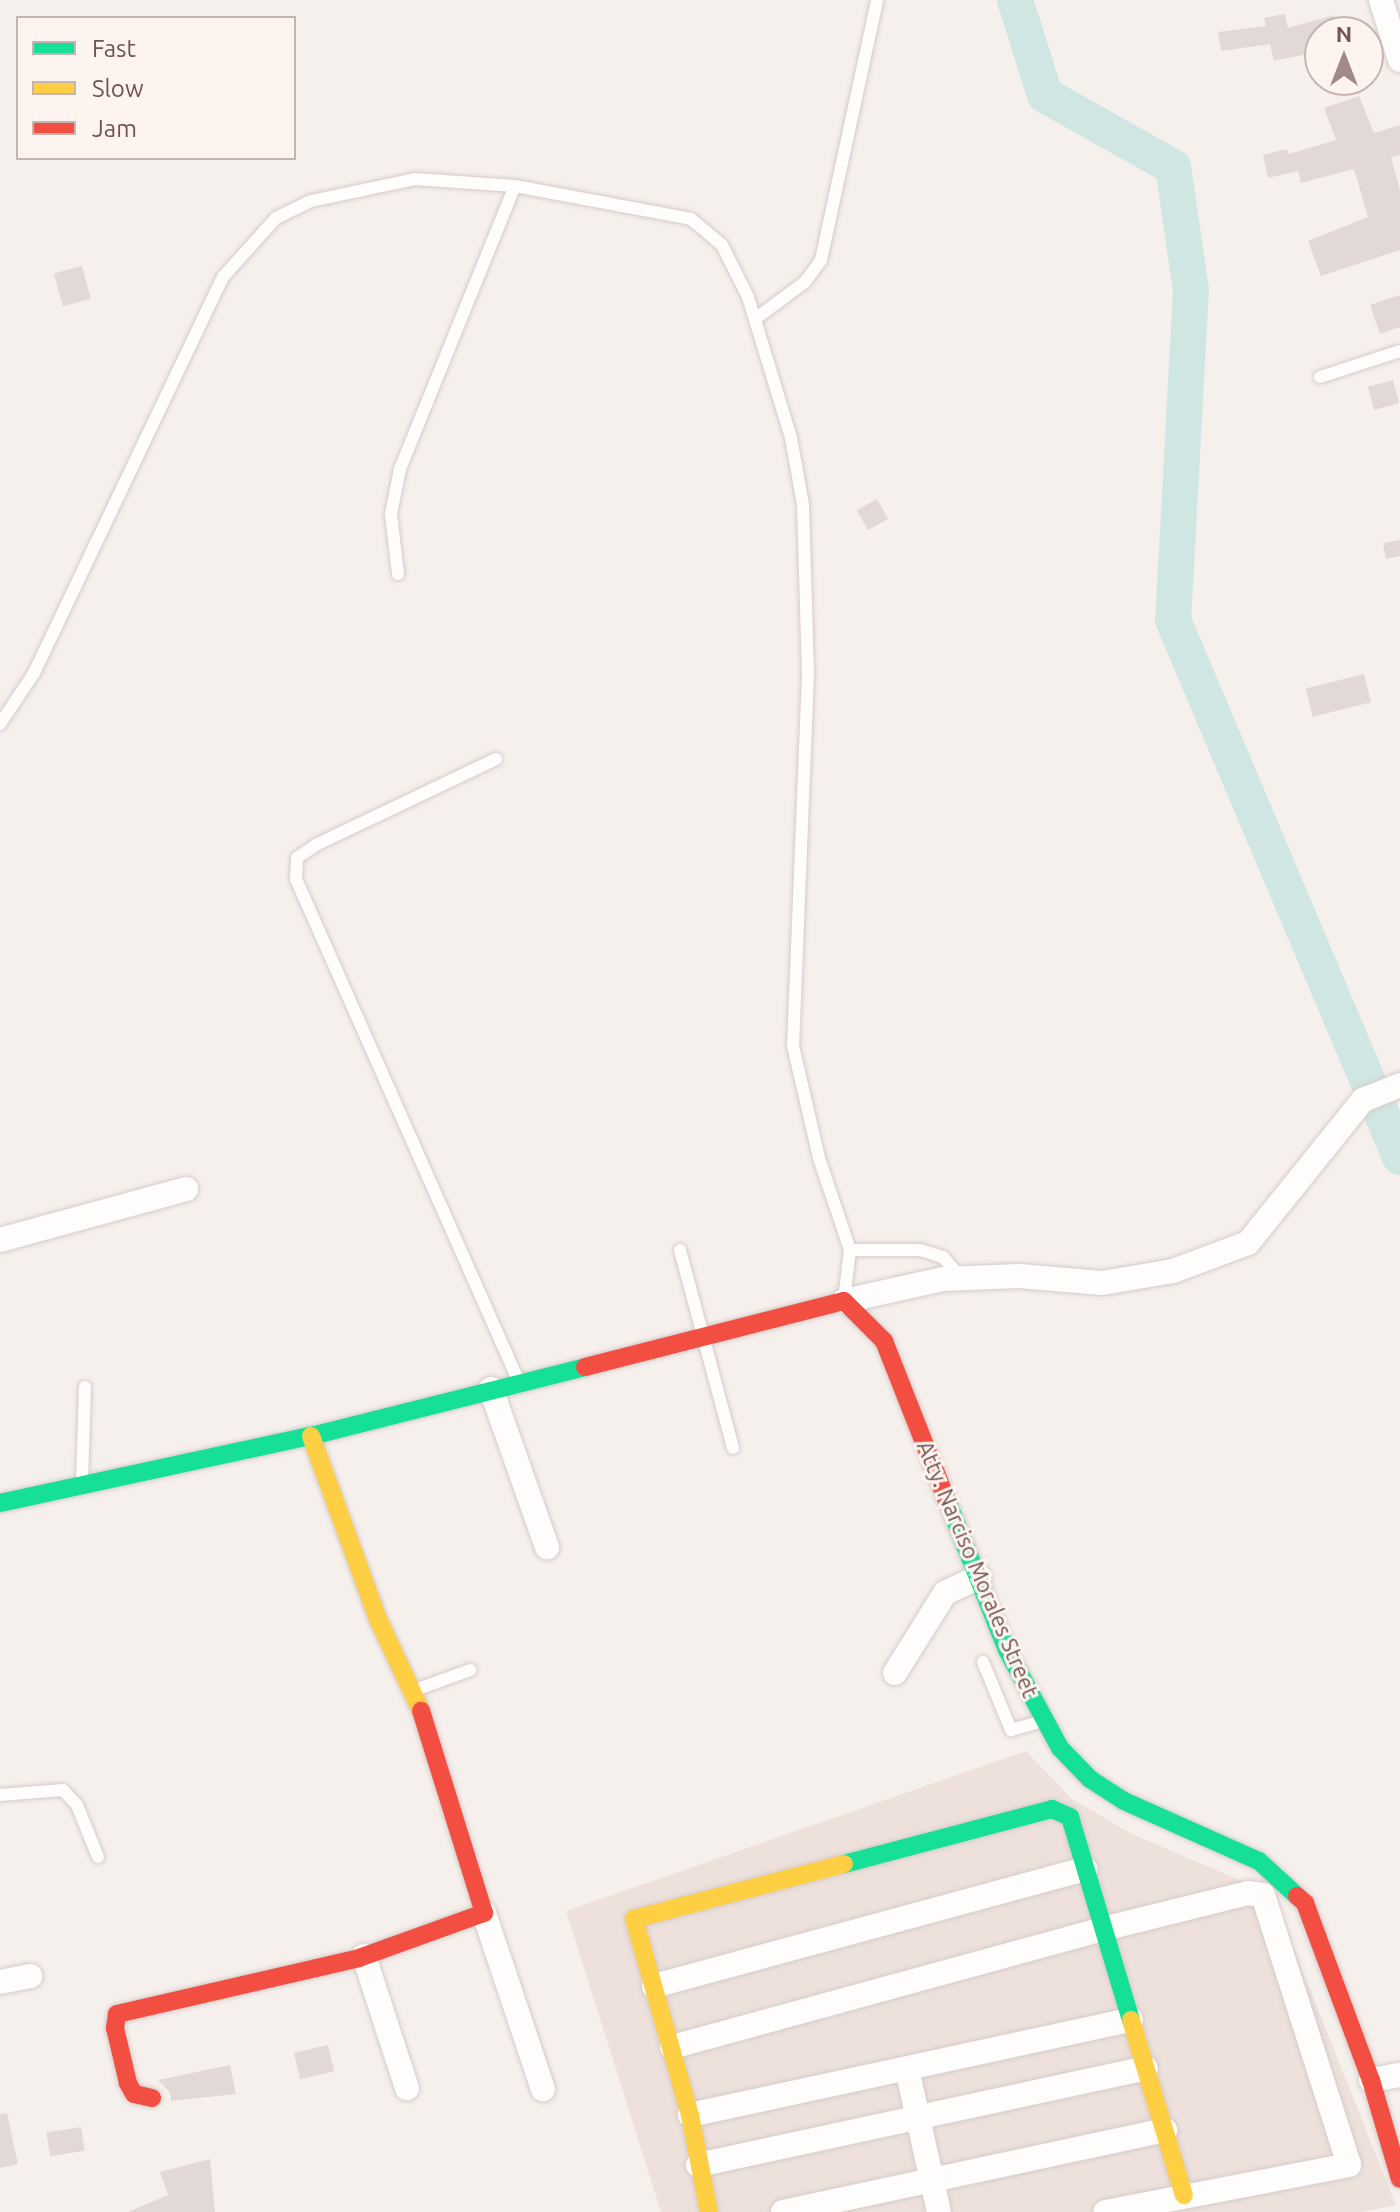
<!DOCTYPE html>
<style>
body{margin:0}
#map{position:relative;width:1400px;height:2212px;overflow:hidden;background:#f6f0ed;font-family:Ubuntu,sans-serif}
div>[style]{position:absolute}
.residential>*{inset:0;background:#eee1db}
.river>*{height:36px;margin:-18px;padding:0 18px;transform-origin:18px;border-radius:18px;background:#d0e6e2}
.building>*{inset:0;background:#e2d8d5;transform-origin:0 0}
.roads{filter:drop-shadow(0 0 2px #d5ccca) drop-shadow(0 0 2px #d5ccca)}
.lane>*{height:12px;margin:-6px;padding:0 6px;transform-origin:6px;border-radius:6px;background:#fefdfc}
.street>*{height:24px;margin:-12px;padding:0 12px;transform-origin:12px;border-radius:12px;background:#fefdfc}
.fast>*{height:18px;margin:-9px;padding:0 9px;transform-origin:9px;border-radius:9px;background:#16e098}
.slow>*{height:18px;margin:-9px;padding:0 9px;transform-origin:9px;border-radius:9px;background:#ffcf43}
.jam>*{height:18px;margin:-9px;padding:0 9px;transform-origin:9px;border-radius:9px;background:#f24e42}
span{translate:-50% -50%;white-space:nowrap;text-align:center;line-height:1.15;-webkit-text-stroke:6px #fdf4ef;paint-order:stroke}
.street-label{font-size:22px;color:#715450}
.legend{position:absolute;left:16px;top:16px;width:280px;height:144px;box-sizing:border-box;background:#fdf4ef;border:2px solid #c5b4af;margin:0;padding:10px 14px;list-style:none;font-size:24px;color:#715450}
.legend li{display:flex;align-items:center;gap:16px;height:40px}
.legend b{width:40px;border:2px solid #c5b4af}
.north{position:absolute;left:1304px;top:16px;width:80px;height:80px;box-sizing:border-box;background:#fdf4ef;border:2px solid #c5b4af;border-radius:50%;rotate:0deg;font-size:22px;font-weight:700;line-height:32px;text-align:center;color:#715450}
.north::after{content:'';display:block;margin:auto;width:28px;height:36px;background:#a08b87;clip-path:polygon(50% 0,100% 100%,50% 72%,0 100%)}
</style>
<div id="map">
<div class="residential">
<i style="clip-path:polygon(1026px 1751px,1072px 1799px,1132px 1834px,1272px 1894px,1396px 2205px,1362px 2212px,661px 2212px,566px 1911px)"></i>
</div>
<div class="river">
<i style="left:1015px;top:0;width:100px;rotate:72.5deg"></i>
<i style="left:1045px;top:95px;width:147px;rotate:29.4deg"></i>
<i style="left:1173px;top:167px;width:124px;rotate:81.7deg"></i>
<i style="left:1191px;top:290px;width:330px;rotate:93.1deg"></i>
<i style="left:1173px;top:620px;width:583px;rotate:67.09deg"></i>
</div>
<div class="building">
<i style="clip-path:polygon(1285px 14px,1288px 28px,1334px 15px,1339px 32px,1320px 32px,1320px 84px,1315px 85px,1307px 54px,1274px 61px,1270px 44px,1221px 51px,1218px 32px,1266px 26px,1264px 18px)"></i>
<i style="clip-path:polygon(1359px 96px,1374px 133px,1400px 125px,1400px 155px,1391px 157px,1400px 190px,1400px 250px,1321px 276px,1308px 241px,1368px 217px,1354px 169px,1301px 183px,1298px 171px,1268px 178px,1263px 155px,1287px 149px,1289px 154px,1336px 140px,1324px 108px)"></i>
<i style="left:82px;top:266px;width:34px;height:29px;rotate:75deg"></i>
<i style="clip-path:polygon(1400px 295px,1400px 327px,1380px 334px,1370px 305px)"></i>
<i style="left:1393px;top:380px;width:24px;height:26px;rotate:75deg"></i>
<i style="left:877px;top:499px;width:23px;height:23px;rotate:61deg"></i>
<i style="clip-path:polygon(1400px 540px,1400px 556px,1386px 559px,1383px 543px)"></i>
<i style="left:1364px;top:674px;width:29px;height:60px;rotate:76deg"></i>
<i style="left:328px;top:2045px;width:27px;height:35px;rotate:77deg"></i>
<i style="clip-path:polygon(230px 2065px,236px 2094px,171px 2101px,170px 2092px,158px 2080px)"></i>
<i style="clip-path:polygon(7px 2113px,18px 2164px,0 2168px,0 2114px)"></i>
<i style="left:81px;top:2127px;width:24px;height:35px;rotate:81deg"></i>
<i style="clip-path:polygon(210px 2159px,215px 2212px,128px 2212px,168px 2195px,160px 2172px)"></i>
</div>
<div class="roads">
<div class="lane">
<i style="left:755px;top:319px;width:62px;rotate:-36.5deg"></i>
<i style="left:805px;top:282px;width:27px;rotate:-54deg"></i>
<i style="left:821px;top:260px;width:266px;rotate:-77.8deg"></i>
<i style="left:1320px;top:377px;width:84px;rotate:-18deg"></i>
<i style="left:398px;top:574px;width:60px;rotate:-96.7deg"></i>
<i style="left:391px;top:514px;width:46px;rotate:-78.7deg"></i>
<i style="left:400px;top:469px;width:305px;rotate:-67.9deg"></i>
<i style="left:0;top:724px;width:61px;rotate:-56.3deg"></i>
<i style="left:34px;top:673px;width:439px;rotate:-64.5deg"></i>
<i style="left:223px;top:277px;width:79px;rotate:-48.1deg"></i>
<i style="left:276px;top:218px;width:39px;rotate:-26deg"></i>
<i style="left:311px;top:201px;width:106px;rotate:-11.9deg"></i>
<i style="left:415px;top:179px;width:100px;rotate:4deg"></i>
<i style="left:515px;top:186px;width:179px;rotate:10.6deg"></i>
<i style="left:691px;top:219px;width:40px;rotate:40deg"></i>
<i style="left:722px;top:245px;width:58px;rotate:63.4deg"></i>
<i style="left:748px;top:297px;width:147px;rotate:73deg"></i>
<i style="left:791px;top:438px;width:68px;rotate:79.8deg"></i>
<i style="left:803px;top:505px;width:169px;rotate:88.3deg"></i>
<i style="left:808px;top:674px;width:372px;rotate:92.3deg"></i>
<i style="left:793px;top:1046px;width:115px;rotate:76.9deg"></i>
<i style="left:819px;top:1158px;width:97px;rotate:71.4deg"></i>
<i style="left:850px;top:1250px;width:50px;rotate:96.8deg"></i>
<i style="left:496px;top:759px;width:199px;rotate:154.5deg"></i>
<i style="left:316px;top:845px;width:23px;rotate:146deg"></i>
<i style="left:297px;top:858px;width:21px;rotate:93deg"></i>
<i style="left:296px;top:879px;width:550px;rotate:66.09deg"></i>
<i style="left:680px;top:1250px;width:205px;rotate:75deg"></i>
<i style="left:850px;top:1250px;width:70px"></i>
<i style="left:920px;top:1250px;width:24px;rotate:17deg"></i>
<i style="left:943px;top:1257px;width:29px;rotate:49deg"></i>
<i style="left:82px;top:1482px;width:95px;rotate:-88.2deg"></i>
<i style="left:983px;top:1662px;width:74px;rotate:67.6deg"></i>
<i style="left:1011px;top:1730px;width:33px;rotate:-16deg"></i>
<i style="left:415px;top:1690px;width:59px;rotate:-20deg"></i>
<i style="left:0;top:1795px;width:63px;rotate:-4.5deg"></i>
<i style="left:63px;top:1790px;width:21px;rotate:47deg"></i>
<i style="left:77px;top:1805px;width:56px;rotate:68deg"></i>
</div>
<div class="street">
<i style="left:1381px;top:0;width:63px;rotate:72.4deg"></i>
<i style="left:0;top:1240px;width:193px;rotate:-15.3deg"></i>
<i style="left:844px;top:1301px;width:101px;rotate:-12.5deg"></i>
<i style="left:943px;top:1279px;width:76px;rotate:-2.3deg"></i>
<i style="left:1019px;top:1276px;width:83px;rotate:4.8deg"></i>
<i style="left:1102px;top:1283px;width:72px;rotate:-9.6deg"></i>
<i style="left:1173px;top:1271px;width:80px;rotate:-20.5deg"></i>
<i style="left:1248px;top:1243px;width:184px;rotate:-51.2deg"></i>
<i style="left:1363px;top:1100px;width:40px;rotate:-22deg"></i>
<i style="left:491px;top:1389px;width:168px;rotate:70.5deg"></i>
<i style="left:895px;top:1673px;width:94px;rotate:-58deg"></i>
<i style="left:945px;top:1593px;width:38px;rotate:-25deg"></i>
<i style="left:484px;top:1913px;width:186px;rotate:71.5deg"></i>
<i style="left:364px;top:1956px;width:139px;rotate:72deg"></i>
<i style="left:0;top:1982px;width:31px;rotate:-11deg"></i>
<i style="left:654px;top:1986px;width:447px;rotate:-15.2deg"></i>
<i style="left:672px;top:2047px;width:447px;rotate:-15.3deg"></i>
<i style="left:1103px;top:1929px;width:149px;rotate:-13.9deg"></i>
<i style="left:1248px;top:1893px;width:15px;rotate:8deg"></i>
<i style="left:1263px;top:1895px;width:283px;rotate:72.3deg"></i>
<i style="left:1349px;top:2165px;width:248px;rotate:169.1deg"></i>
<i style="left:907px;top:2069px;width:147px;rotate:77.4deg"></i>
<i style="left:1371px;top:2080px;width:29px;rotate:-10deg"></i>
<i style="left:690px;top:2115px;width:451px;rotate:-12.2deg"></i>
<i style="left:698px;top:2165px;width:458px;rotate:-12.2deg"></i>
<i style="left:783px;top:2212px;width:391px;rotate:-12.1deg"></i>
</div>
<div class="fast">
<i style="left:946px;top:1498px;width:164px;rotate:68.1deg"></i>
<i style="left:1007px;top:1650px;width:111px;rotate:61.6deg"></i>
<i style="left:1060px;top:1748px;width:43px;rotate:45.9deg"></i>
<i style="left:1090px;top:1779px;width:40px;rotate:32.9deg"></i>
<i style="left:1124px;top:1801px;width:148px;rotate:24deg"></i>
<i style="left:1259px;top:1861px;width:52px;rotate:42.6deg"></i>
<i style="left:0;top:1503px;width:318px;rotate:-12.2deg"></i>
<i style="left:311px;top:1436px;width:283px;rotate:-14.1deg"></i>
<i style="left:844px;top:1864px;width:215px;rotate:-14.8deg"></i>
<i style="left:1052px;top:1809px;width:20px;rotate:24deg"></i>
<i style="left:1070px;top:1817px;width:212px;rotate:73.3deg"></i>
</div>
<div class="slow">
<i style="left:311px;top:1436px;width:195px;rotate:69.9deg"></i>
<i style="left:378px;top:1619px;width:102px;rotate:64.9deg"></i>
<i style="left:1131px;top:2020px;width:183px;rotate:73.2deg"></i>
<i style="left:709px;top:2212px;width:99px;rotate:-101.1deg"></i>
<i style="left:690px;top:2115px;width:204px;rotate:-105.9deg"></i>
<i style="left:634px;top:1919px;width:217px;rotate:-14.7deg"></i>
</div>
<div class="jam">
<i style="left:585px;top:1367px;width:267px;rotate:-14.3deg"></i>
<i style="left:844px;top:1301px;width:57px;rotate:45deg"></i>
<i style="left:884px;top:1341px;width:169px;rotate:68.5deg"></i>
<i style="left:1297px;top:1896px;width:11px;rotate:41deg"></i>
<i style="left:1305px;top:1903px;width:189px;rotate:69.6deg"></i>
<i style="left:1371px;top:2080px;width:103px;rotate:73.7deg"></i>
<i style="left:152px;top:2098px;width:18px;rotate:-167deg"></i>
<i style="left:134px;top:2094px;width:13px;rotate:-119deg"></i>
<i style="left:128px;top:2083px;width:57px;rotate:-103.3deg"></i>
<i style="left:115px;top:2028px;width:14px;rotate:-82deg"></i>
<i style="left:117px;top:2014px;width:248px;rotate:-13deg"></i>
<i style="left:359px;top:1958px;width:133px;rotate:-19.8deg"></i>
<i style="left:484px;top:1913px;width:212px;rotate:-107.3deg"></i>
</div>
</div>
<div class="street-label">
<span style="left:978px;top:1569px;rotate:67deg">Atty. Narciso Morales Street</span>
</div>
<ul class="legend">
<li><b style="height:10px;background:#16e098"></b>Fast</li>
<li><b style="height:10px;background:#ffcf43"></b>Slow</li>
<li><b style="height:10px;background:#f24e42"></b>Jam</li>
</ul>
<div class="north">N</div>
</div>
